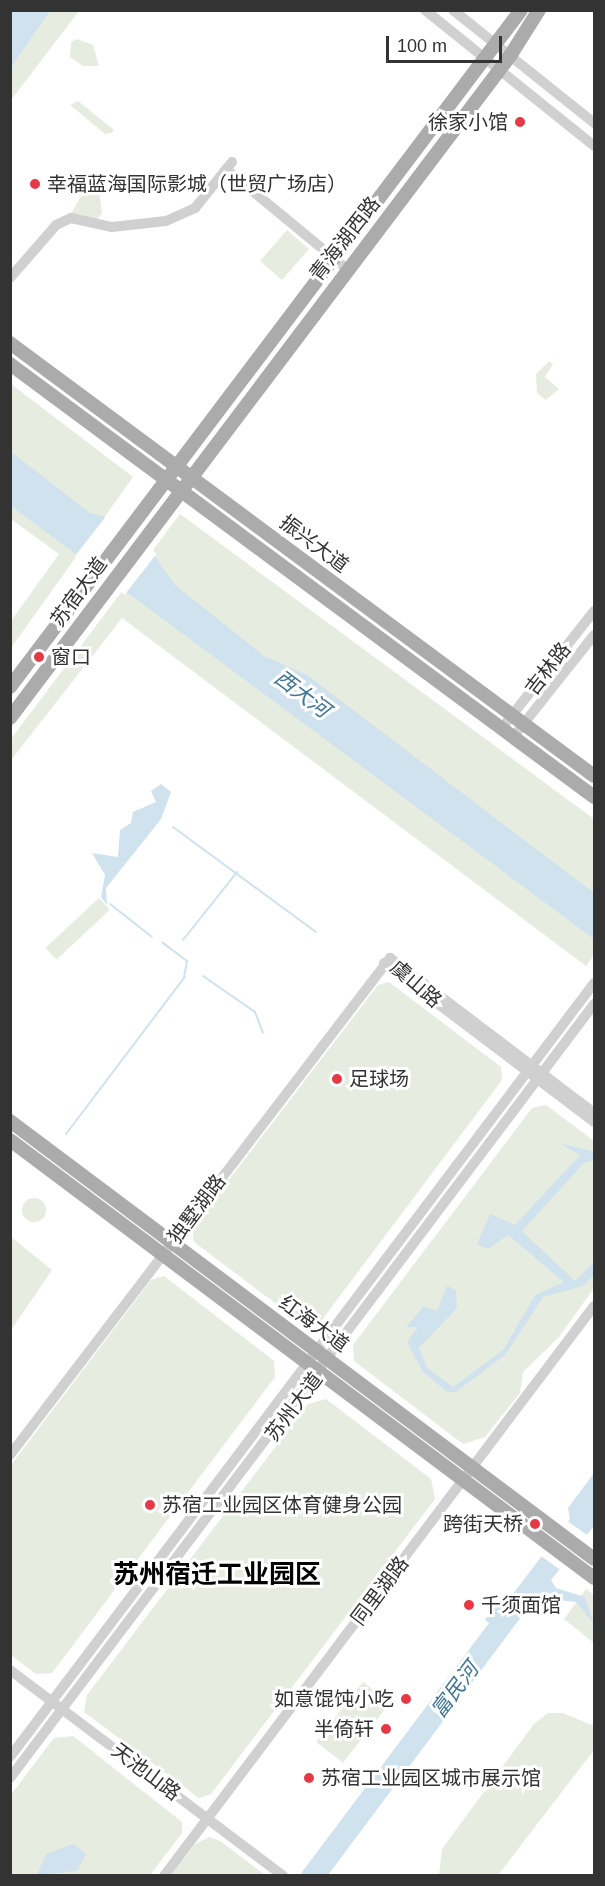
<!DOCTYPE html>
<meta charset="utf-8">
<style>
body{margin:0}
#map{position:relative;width:605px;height:1886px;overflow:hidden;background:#fff;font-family:Arial,"Noto Sans SC",sans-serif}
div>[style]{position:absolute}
.green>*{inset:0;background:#e6ecdf;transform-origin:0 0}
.round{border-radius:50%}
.water>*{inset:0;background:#cfe2ee}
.pier>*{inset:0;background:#fff;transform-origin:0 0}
.stream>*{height:2px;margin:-1px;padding:0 1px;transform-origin:1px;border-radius:1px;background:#cfe2ee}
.minor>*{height:10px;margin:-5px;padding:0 5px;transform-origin:5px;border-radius:5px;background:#d0d0d0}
.major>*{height:14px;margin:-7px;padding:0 7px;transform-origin:7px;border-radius:7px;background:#ababab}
.dots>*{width:16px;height:16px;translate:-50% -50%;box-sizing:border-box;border:3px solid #fff;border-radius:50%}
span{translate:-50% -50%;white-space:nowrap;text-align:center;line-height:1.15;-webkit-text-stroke:6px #fff;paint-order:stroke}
.poi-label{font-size:20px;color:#333}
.right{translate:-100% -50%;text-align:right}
.left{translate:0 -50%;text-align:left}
.street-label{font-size:20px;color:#333}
.water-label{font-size:21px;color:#3f7597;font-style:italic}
.district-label{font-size:26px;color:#000;font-weight:700}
.frame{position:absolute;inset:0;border:12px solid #333;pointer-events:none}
.scale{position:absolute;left:386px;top:36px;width:116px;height:27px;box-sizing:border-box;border:3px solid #333;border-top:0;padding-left:8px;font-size:18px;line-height:21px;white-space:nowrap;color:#333;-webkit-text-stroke:4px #fff;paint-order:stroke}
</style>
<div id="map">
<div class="green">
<i style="clip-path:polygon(11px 11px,79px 11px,11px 100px)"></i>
<i style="clip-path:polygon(77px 39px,93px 45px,99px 66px,83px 66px,70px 57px,71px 42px)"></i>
<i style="clip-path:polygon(78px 101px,114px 130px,112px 133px,105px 134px,70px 105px)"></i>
<i style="clip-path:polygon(88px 183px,99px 189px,102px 213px,97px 220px,71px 214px)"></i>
<i style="left:287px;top:230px;width:29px;height:41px;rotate:41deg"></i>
<i style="clip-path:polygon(549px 361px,553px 364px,545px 377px,559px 389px,546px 400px,537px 393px,536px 374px)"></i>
<i style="clip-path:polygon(11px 384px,133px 477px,11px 648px,11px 621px,59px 554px,11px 519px)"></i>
<i style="clip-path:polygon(180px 514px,594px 819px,594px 955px,586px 966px,122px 618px,11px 760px,11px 739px)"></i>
<i style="left:99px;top:898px;width:16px;height:73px;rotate:47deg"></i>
<i style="clip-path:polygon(389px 982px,501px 1067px,502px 1080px,321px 1321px,303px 1324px,194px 1242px,192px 1228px,378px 985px)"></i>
<i style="clip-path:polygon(546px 1105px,594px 1141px,594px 1288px,559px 1337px,523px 1372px,520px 1393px,485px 1437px,463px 1444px,354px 1361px,353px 1345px,532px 1108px)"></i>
<i class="round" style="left:22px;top:1198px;width:24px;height:24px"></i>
<i style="clip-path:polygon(11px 1237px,52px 1270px,11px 1330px)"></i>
<i style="clip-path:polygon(164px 1276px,274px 1361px,275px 1377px,52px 1673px,36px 1674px,11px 1655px,11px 1465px,151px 1280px)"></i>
<i style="clip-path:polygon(326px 1399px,431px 1479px,435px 1499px,211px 1794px,199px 1798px,84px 1712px,87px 1695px,308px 1404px)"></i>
<i style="clip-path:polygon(586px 1589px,594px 1595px,594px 1643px,564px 1619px)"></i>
<i style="left:363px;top:1682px;width:34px;height:76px;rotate:38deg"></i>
<i style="clip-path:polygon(563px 1713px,594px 1726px,594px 1750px,498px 1875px,439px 1875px,442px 1849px,534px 1724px,548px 1713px)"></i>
<i style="clip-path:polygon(73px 1736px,182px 1822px,182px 1833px,150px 1875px,11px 1875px,10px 1796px,54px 1738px)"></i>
<i style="clip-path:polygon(209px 1837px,220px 1841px,265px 1875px,171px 1875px,195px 1844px)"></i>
</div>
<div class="water">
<i style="clip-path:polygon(11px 10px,50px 11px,11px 67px,10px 11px)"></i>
<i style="clip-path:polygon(10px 451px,90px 513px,103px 516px,152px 552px,175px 585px,264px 656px,307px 675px,594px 893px,594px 939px,11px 506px)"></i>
<i style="clip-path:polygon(161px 784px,171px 792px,161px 819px,106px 888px,107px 905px,101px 897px,105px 875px,92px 853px,118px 857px,120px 830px,131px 823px,133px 812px,156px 802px,151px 791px)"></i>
<i style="clip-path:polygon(559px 1143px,594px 1152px,594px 1160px,584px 1163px,522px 1231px,575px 1281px,594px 1262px,594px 1275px,583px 1286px,543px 1297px,506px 1354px,456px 1392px,447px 1392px,423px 1372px,407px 1342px,418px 1327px,406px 1327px,424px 1306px,437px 1311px,447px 1286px,456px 1290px,457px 1308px,419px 1348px,427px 1368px,453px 1387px,504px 1349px,535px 1295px,564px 1282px,508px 1235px,488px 1249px,477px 1244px,490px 1214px,515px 1225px,580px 1155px)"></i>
<i style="clip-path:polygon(594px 1473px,594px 1526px,551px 1580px,556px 1588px,585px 1597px,594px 1624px,576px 1602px,550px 1599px,530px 1605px,328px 1875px,299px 1876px,489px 1623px,485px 1620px,503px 1596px,509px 1599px,570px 1519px,568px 1508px)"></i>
<i style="clip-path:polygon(73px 1844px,86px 1854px,77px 1871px,37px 1875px,46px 1854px)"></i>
</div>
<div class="pier">
<i style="left:107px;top:515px;width:63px;height:52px;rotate:38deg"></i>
<i style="left:566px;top:1520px;width:29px;height:44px;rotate:35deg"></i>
</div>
<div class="stream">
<i style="left:173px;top:827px;width:177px;rotate:36.3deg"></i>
<i style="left:110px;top:904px;width:53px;rotate:38.2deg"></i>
<i style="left:183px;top:940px;width:87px;rotate:-51.5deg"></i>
<i style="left:203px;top:976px;width:63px;rotate:34.7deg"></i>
<i style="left:255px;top:1012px;width:22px;rotate:69deg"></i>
<i style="left:66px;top:1134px;width:196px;rotate:-52.9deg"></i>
<i style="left:184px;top:978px;width:17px;rotate:-80deg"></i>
<i style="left:187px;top:961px;width:31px;rotate:-143deg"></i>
</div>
<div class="minor">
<i style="left:425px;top:10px;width:217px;rotate:38.8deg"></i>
<i style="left:453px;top:10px;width:181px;rotate:38.7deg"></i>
<i style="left:226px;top:169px;width:157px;rotate:39.6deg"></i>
<i style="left:10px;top:278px;width:70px;rotate:-49deg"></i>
<i style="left:56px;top:225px;width:17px;rotate:-25deg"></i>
<i style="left:71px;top:218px;width:42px;rotate:12.4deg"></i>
<i style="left:112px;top:227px;width:54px;rotate:-6.3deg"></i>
<i style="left:166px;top:221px;width:32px;rotate:-24deg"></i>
<i style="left:195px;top:208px;width:59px;rotate:-51.2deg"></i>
<i style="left:502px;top:728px;width:149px;rotate:-51.8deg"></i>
<i style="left:514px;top:736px;width:129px;rotate:-51.6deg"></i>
<i style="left:384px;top:963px;width:263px;rotate:37.1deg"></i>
<i style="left:10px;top:1455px;width:626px;rotate:-52.6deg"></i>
<i style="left:390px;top:958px;width:256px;rotate:37.2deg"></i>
<i style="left:10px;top:1670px;width:342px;rotate:37deg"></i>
<i style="left:10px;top:1757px;width:970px;rotate:-52.96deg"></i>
<i style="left:10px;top:1778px;width:970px;rotate:-52.96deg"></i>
<i style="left:164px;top:1876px;width:714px;rotate:-52.97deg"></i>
</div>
<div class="major">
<i style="left:10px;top:343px;width:727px;rotate:36.55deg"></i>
<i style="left:10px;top:364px;width:727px;rotate:36.55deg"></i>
<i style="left:10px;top:687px;width:848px;rotate:-52.95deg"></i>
<i style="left:10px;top:718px;width:830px;rotate:-52.94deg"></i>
<i style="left:510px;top:56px;width:54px;rotate:-57.8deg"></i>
<i style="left:10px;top:1121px;width:730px;rotate:36.87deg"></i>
<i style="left:10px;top:1140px;width:730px;rotate:36.87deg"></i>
</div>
<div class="dots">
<i style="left:520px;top:122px;background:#e63946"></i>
<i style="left:35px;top:184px;background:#e63946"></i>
<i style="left:39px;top:657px;background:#e63946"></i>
<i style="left:337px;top:1079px;background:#e63946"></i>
<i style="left:150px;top:1505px;background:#e63946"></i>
<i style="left:535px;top:1524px;background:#e63946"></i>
<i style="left:469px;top:1605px;background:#e63946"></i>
<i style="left:406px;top:1699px;background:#e63946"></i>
<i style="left:386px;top:1729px;background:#e63946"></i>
<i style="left:309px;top:1778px;background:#e63946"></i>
</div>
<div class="poi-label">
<span class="right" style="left:508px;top:122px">徐家小馆</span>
<span class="left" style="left:47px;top:184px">幸福蓝海国际影城（世贸广场店）</span>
<span class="left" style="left:51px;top:657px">窗口</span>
<span class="left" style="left:349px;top:1079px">足球场</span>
<span class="left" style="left:162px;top:1505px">苏宿工业园区体育健身公园</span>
<span class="right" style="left:523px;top:1524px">跨街天桥</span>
<span class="left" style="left:481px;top:1605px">千须面馆</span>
<span class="right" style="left:394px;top:1699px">如意馄饨小吃</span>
<span class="right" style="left:374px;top:1729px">半倚轩</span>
<span class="left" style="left:321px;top:1778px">苏宿工业园区城市展示馆</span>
</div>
<div class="street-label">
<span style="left:345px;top:239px;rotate:-52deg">青海湖西路</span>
<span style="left:314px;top:544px;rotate:37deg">振兴大道</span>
<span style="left:79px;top:592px;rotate:-54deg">苏宿大道</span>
<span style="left:548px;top:669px;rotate:-52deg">吉林路</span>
<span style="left:416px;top:984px;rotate:41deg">虞山路</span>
<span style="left:197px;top:1209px;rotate:-53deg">独墅湖路</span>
<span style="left:314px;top:1324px;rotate:36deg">红海大道</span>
<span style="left:294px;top:1407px;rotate:-53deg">苏州大道</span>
<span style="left:380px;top:1591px;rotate:-53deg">同里湖路</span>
<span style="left:146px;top:1772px;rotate:37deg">天池山路</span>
</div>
<div class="water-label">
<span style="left:302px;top:694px;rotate:37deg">西大河</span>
<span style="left:455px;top:1690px;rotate:-53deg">富民河</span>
</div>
<div class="district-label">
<span style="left:217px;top:1575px">苏州宿迁工业园区</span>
</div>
<div class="frame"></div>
<div class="scale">100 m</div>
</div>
